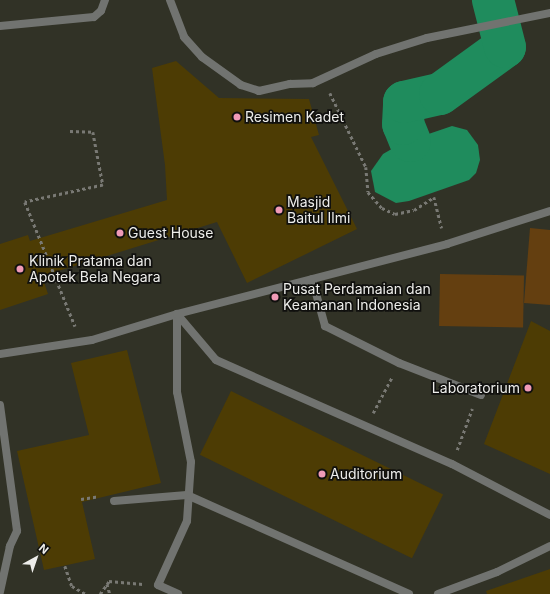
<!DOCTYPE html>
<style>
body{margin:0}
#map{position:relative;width:550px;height:594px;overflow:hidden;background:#272822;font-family:Inter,sans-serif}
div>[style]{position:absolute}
.built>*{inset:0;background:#313226;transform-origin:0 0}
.green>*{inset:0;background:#643f10;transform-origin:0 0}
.water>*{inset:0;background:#1f8c5d}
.river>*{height:42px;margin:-21px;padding:0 21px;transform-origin:21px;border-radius:21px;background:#1f8c5d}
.building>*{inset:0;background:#4d3c04;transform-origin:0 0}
.path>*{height:2.5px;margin-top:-1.25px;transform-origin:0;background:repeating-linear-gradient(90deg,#797974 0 3px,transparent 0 6px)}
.lane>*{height:8px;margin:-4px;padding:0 4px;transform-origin:4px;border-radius:4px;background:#717370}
.dots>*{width:11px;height:11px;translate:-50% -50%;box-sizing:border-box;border:2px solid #10100e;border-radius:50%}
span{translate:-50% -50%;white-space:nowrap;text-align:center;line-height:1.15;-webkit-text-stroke:3.5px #10100e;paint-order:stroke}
.poi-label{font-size:14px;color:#ededea}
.left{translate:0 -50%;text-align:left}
.right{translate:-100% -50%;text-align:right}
.north{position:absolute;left:16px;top:538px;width:40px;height:40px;-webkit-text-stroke:3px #10100e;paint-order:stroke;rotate:40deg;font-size:11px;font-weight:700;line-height:16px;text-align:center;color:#ededea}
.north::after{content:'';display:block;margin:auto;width:14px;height:18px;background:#ededea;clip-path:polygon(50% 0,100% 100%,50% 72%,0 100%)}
</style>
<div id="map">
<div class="built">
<i style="left:0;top:0;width:550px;height:594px"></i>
</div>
<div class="green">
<i style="clip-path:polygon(530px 228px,550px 230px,550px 305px,524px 303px)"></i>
<i style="left:440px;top:274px;width:84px;height:52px;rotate:1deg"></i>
</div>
<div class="water">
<i style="clip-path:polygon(452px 126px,467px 130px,478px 145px,480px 160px,476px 173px,469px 180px,409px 201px,396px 203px,375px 192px,371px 171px,383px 154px,402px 143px)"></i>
</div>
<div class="river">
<i style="left:410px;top:141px;width:18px;rotate:-112deg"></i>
<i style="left:403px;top:124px;width:22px;rotate:-87deg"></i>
<i style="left:404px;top:102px;width:37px;rotate:-13deg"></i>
<i style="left:440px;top:94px;width:80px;rotate:-35.9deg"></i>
<i style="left:505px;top:47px;width:49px;rotate:-104.3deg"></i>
</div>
<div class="building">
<i style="clip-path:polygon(176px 61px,219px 98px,309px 99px,319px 135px,311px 137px,357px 229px,247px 283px,217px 222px,42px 276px,48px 294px,0 310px,0 244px,28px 235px,30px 241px,167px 200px,165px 165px,152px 68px)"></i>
<i style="clip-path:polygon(531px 321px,550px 331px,550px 474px,484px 444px)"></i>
<i style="clip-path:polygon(127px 350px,161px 483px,82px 502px,95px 559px,44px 570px,17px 451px,89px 435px,71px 363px)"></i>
<i style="left:231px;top:391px;width:236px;height:71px;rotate:26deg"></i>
<i style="clip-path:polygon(550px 569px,550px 594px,487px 594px,486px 591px)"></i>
</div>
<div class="path">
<i style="left:330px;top:93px;width:82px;rotate:64.1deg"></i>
<i style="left:366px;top:167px;width:25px;rotate:85deg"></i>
<i style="left:368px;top:192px;width:21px;rotate:49deg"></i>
<i style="left:382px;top:208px;width:14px;rotate:25deg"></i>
<i style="left:395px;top:214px;width:19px;rotate:-12deg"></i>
<i style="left:414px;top:210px;width:24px;rotate:-33deg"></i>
<i style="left:434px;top:197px;width:32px;rotate:76deg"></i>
<i style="left:70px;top:131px;width:23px;rotate:2deg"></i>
<i style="left:93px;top:132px;width:54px;rotate:79.3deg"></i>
<i style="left:103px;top:185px;width:80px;rotate:167.7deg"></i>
<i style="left:25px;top:202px;width:134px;rotate:68deg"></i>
<i style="left:373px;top:413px;width:41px;rotate:-62.2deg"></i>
<i style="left:457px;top:450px;width:44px;rotate:-69.9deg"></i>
<i style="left:81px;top:499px;width:18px;rotate:-9deg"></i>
<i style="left:65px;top:566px;width:21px;rotate:71deg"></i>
<i style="left:72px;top:586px;width:16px;rotate:30deg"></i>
<i style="left:107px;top:584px;width:10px;rotate:73deg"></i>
<i style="left:100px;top:594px;width:16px;rotate:-55deg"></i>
<i style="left:109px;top:581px;width:34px;rotate:5deg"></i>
</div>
<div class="lane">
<i style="left:170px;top:0;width:40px;rotate:69deg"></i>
<i style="left:184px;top:37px;width:27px;rotate:48deg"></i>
<i style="left:202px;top:57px;width:48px;rotate:35.7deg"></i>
<i style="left:241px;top:85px;width:19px;rotate:18deg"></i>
<i style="left:259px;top:91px;width:32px;rotate:-13deg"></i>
<i style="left:290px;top:84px;width:23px;rotate:-2deg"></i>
<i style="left:313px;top:83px;width:69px;rotate:-24.7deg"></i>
<i style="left:376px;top:54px;width:53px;rotate:-17.4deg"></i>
<i style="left:427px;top:38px;width:126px;rotate:-11.5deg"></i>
<i style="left:0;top:26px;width:94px;rotate:-5.5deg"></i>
<i style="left:94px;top:17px;width:9px;rotate:-41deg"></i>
<i style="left:101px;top:11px;width:12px;rotate:-70deg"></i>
<i style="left:312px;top:279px;width:49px;rotate:74.5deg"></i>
<i style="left:325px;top:326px;width:83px;rotate:26.6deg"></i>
<i style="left:399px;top:363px;width:88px;rotate:21.3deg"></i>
<i style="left:177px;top:314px;width:60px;rotate:49.7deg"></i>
<i style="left:216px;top:360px;width:258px;rotate:23.8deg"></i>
<i style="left:452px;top:464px;width:110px;rotate:27.5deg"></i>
<i style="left:177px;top:314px;width:78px;rotate:90deg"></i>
<i style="left:177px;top:392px;width:71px;rotate:78.7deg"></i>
<i style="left:191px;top:462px;width:59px;rotate:93.9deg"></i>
<i style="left:187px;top:521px;width:70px;rotate:114.4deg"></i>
<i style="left:158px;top:585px;width:22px;rotate:24deg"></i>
<i style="left:0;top:354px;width:93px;rotate:-8.7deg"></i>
<i style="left:92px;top:340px;width:89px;rotate:-17deg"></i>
<i style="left:177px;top:314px;width:279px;rotate:-14.5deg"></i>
<i style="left:447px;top:244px;width:108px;rotate:-17.8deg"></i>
<i style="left:0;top:405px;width:127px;rotate:82.3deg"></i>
<i style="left:17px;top:531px;width:17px;rotate:115deg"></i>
<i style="left:10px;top:546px;width:47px;rotate:102.3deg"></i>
<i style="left:114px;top:501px;width:73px;rotate:-4.7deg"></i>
<i style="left:187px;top:495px;width:243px;rotate:24deg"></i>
<i style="left:438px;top:594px;width:63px;rotate:-20.4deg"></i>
<i style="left:497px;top:572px;width:59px;rotate:-26.1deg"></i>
</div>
<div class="dots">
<i style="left:237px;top:117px;background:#f09ab7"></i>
<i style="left:279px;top:210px;background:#f09ab7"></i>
<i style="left:120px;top:233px;background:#f09ab7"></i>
<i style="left:20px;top:269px;background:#f09ab7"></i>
<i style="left:275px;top:297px;background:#f09ab7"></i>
<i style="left:528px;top:388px;background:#f09ab7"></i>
<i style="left:322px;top:474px;background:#f09ab7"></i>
</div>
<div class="poi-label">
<span class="left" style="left:245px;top:117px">Resimen Kadet</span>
<span class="left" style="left:287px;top:210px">Masjid<br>Baitul Ilmi</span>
<span class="left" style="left:128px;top:233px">Guest House</span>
<span class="left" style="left:29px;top:269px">Klinik Pratama dan<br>Apotek Bela Negara</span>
<span class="left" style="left:283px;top:297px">Pusat Perdamaian dan<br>Keamanan Indonesia</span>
<span class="right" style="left:520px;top:388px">Laboratorium</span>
<span class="left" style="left:330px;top:474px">Auditorium</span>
</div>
<div class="north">N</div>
</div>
